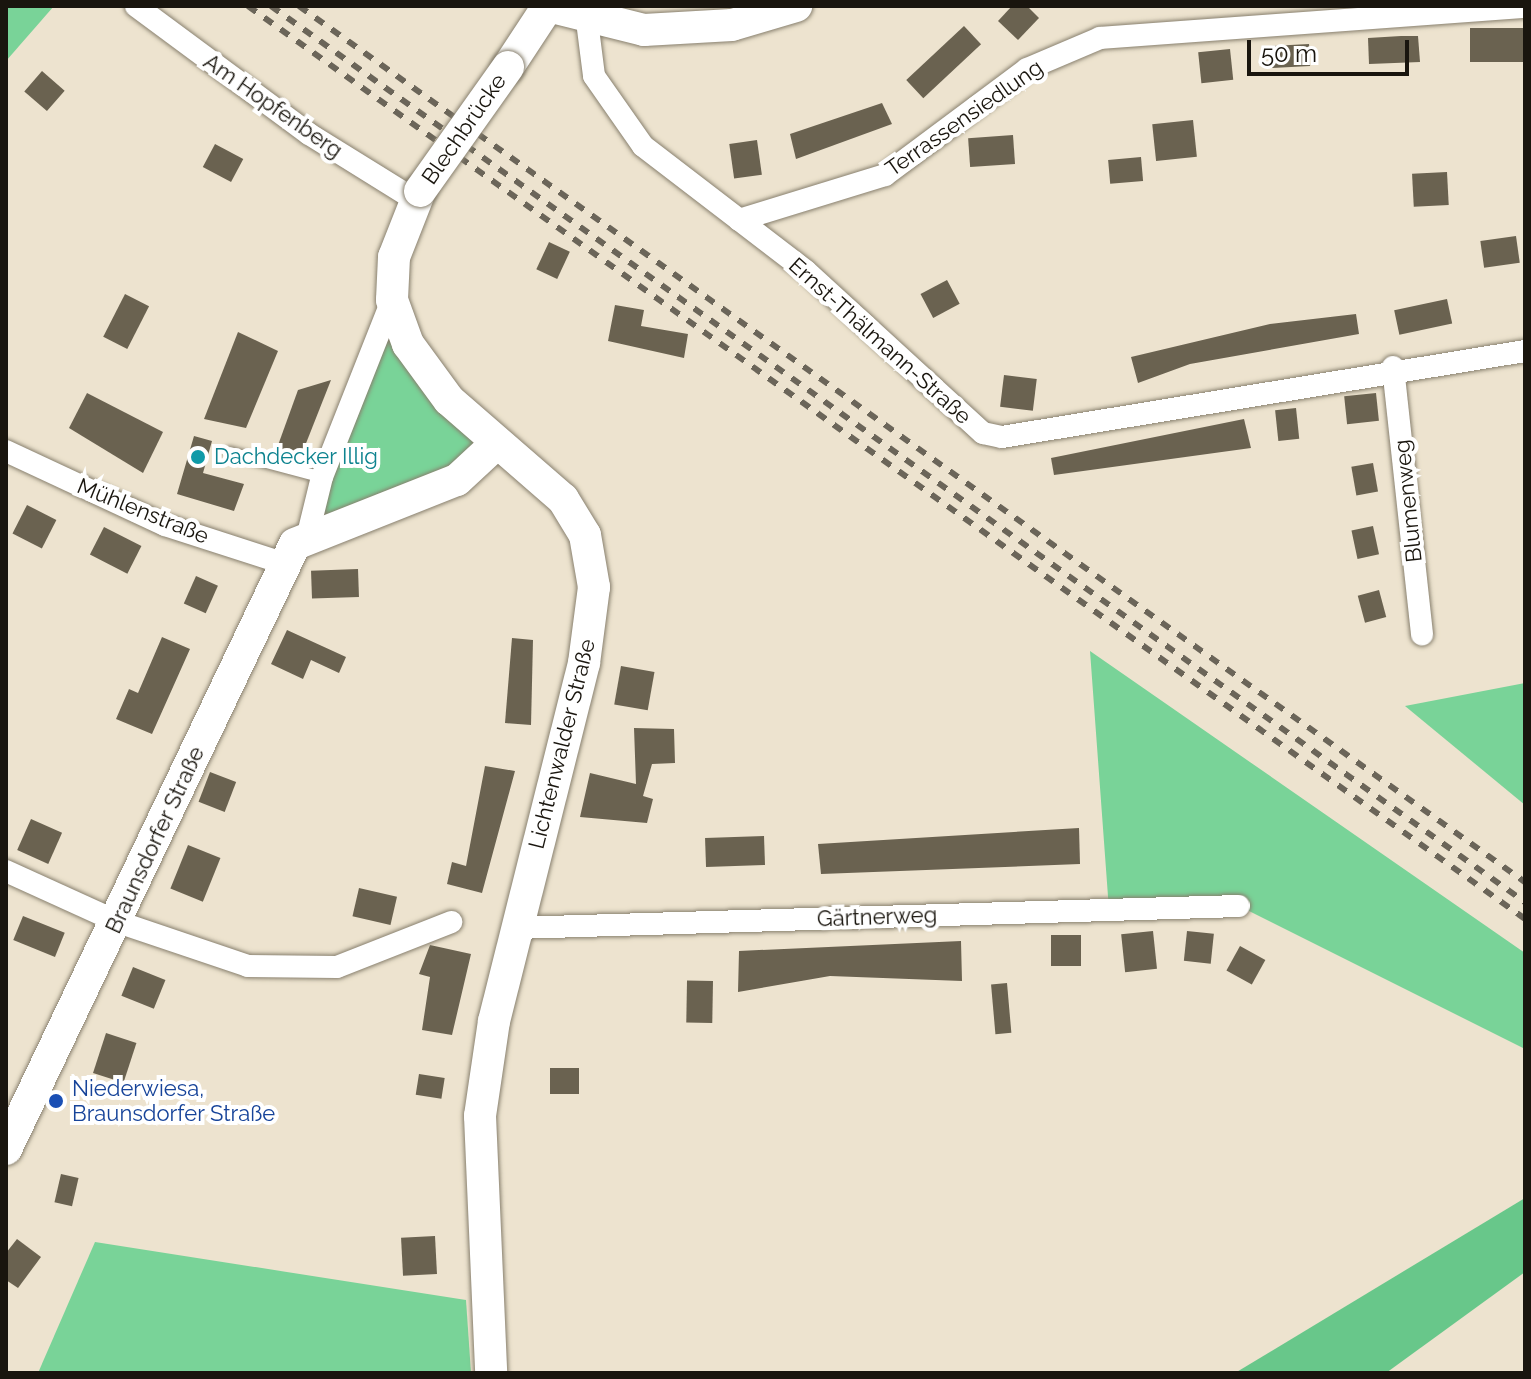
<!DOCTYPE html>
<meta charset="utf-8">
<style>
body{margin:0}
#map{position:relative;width:1531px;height:1379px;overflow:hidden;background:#ede3cf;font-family:Raleway,sans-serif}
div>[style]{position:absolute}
.green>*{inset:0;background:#79d398}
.forest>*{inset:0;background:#68c78a}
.building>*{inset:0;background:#6a6250;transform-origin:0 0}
.roads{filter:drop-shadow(0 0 2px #88806e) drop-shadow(0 0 2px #88806e)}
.lane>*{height:11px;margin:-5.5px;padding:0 5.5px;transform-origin:5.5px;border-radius:5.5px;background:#fff}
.street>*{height:22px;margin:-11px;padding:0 11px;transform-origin:11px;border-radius:11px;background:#fff}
.secondary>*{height:32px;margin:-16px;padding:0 16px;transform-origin:16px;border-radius:16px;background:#fff}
.rail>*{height:6px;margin-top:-3px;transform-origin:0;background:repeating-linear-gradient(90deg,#6b6559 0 10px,transparent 0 20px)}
.bridges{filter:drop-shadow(0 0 2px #88806e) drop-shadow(0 0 2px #88806e)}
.secondary-bridge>*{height:32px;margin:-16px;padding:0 16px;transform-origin:16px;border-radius:16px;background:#fff}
.dots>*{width:22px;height:22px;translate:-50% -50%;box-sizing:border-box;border:4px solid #fff;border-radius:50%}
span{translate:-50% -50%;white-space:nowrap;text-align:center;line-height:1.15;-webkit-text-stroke:8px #fff;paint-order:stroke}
.street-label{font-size:22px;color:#19150e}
.culture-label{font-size:22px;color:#0d838f}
.left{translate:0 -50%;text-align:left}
.transit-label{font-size:22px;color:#164399}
.frame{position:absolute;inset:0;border:8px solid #19150e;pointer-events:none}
.scale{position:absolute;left:1247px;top:40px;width:162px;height:36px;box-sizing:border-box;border:4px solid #19150e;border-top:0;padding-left:10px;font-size:24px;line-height:28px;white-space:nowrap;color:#19150e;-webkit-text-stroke:6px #fff;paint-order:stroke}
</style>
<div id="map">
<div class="green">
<i style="clip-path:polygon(6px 6px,54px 6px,6px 61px)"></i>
<i style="clip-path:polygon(392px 300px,497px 443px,308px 534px)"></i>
<i style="clip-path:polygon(1090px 651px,1525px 953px,1525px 1049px,1239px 906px,1109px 910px)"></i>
<i style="clip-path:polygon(1525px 683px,1525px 805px,1405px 706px)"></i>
<i style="clip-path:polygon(95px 1242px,466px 1300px,471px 1373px,38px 1373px)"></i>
</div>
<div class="forest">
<i style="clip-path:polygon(1525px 1198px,1525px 1272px,1386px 1373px,1235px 1373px)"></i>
</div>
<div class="building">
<i style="clip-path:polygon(1012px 6px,1027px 6px,1039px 18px,1018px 40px,998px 21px)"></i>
<i style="left:964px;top:26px;width:25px;height:79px;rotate:47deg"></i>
<i style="left:1525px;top:28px;width:34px;height:55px;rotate:90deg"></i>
<i style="clip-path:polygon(1401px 36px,1418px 36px,1420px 62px,1369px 64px,1368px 38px)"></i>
<i style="left:1309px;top:44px;width:22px;height:38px;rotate:87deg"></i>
<i style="left:1230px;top:49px;width:31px;height:32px;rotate:84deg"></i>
<i style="left:42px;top:71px;width:30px;height:27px;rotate:41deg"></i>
<i style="clip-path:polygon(882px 103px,892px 124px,796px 159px,790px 134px)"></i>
<i style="left:1193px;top:120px;width:37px;height:41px;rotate:84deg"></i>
<i style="left:1013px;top:135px;width:29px;height:45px;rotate:86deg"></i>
<i style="left:757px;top:140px;width:35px;height:28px;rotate:82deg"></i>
<i style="left:215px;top:144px;width:32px;height:26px;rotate:28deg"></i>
<i style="left:1141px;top:157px;width:24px;height:33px;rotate:85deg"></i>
<i style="left:1447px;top:172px;width:33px;height:35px;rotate:87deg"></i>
<i style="left:1516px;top:236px;width:27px;height:36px;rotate:82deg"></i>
<i style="left:549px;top:242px;width:23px;height:30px;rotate:25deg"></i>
<i style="left:947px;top:280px;width:27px;height:30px;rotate:62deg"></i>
<i style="left:125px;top:294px;width:27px;height:48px;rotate:27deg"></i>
<i style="left:1447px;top:299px;width:25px;height:54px;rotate:78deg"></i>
<i style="clip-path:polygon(615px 305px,644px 310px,641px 326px,688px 334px,684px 358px,608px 341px)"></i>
<i style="clip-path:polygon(1356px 314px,1359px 334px,1190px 364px,1138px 383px,1131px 357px,1270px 324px)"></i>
<i style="clip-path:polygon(238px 332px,278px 351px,246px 428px,204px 419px)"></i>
<i style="left:1004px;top:375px;width:33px;height:32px;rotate:7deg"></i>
<i style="clip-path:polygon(331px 380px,301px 456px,277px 448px,298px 390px)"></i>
<i style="clip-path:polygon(87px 393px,163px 432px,143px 473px,69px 428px)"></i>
<i style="left:1376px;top:393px;width:28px;height:32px;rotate:84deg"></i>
<i style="left:1296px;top:408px;width:31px;height:21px;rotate:84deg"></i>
<i style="clip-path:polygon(1244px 419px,1251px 448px,1054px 475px,1051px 458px)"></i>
<i style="clip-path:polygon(194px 436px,212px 441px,203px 473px,244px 484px,234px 511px,177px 494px)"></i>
<i style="left:1373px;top:463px;width:29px;height:22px;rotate:80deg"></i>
<i style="left:27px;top:505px;width:33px;height:32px;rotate:27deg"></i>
<i style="left:1373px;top:526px;width:29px;height:22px;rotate:78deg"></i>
<i style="left:104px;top:527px;width:42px;height:31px;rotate:27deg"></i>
<i style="left:358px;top:569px;width:28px;height:47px;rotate:88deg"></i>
<i style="left:196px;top:576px;width:24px;height:30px;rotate:24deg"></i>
<i style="left:1379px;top:590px;width:28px;height:22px;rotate:75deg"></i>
<i style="clip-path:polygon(287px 630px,346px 657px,339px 673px,311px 660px,303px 679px,271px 664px)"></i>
<i style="clip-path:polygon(162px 637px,190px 649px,152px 734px,116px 719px,129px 689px,138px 693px)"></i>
<i style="clip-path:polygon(512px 638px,533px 640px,531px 725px,505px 723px)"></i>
<i style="left:621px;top:666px;width:34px;height:39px;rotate:10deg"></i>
<i style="clip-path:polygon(634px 728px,674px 729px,675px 763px,652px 764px,643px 796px,653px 799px,647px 823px,580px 817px,590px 773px,636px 784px)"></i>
<i style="clip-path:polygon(485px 766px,515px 771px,482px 893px,447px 884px,452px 862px,466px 866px)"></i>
<i style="left:210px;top:772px;width:28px;height:32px;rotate:21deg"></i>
<i style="left:31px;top:819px;width:34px;height:34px;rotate:24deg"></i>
<i style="clip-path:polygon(1079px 828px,1080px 864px,821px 874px,818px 844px)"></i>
<i style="left:764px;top:836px;width:29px;height:59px;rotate:88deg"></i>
<i style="left:188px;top:845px;width:35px;height:47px;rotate:22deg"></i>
<i style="left:359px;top:888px;width:39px;height:29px;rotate:13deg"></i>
<i style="left:23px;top:916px;width:45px;height:26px;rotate:22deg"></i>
<i style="left:1153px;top:931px;width:38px;height:32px;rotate:84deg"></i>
<i style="left:1187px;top:931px;width:27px;height:30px;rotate:6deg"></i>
<i style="left:1051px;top:935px;width:30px;height:31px"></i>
<i style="clip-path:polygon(961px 941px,962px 981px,830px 976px,738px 992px,739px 951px)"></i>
<i style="clip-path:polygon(430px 945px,471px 954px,452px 1035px,422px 1030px,430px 977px,419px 974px)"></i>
<i style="left:1240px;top:946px;width:29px;height:28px;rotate:29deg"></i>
<i style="left:133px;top:967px;width:35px;height:31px;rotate:22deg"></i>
<i style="left:713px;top:981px;width:42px;height:26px;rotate:91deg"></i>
<i style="left:1007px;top:983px;width:50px;height:16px;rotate:85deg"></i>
<i style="left:106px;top:1033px;width:32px;height:42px;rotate:18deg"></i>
<i style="left:550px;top:1068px;width:29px;height:26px"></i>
<i style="left:419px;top:1074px;width:26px;height:21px;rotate:9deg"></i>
<i style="left:61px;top:1174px;width:18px;height:29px;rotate:13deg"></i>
<i style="left:435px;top:1236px;width:38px;height:34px;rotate:87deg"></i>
<i style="clip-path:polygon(17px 1239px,41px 1257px,18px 1288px,6px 1280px,6px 1253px)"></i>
</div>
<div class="roads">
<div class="lane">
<i style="left:229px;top:452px;width:96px;rotate:15deg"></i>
</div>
<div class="street">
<i style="left:136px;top:6px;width:215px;rotate:36.5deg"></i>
<i style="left:309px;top:134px;width:123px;rotate:31.8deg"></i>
<i style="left:587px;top:21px;width:55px;rotate:82.7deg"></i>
<i style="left:594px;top:76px;width:85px;rotate:55deg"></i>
<i style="left:643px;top:146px;width:205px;rotate:37.5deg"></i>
<i style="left:806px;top:271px;width:240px;rotate:42.5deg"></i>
<i style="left:983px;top:433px;width:19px;rotate:12deg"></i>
<i style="left:1002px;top:437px;width:530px;rotate:-9.34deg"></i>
<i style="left:739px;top:220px;width:153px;rotate:-17.1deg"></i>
<i style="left:885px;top:175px;width:177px;rotate:-36.7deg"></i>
<i style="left:1027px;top:69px;width:79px;rotate:-23deg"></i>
<i style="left:1100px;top:38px;width:426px;rotate:-4.2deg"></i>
<i style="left:1393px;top:367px;width:269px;rotate:83.8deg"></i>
<i style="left:6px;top:451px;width:175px;rotate:25deg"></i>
<i style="left:165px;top:525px;width:124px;rotate:17.9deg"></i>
<i style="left:308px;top:534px;width:59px;rotate:-76.2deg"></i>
<i style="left:322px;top:477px;width:190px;rotate:-68.4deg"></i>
<i style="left:6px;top:871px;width:123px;rotate:24.5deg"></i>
<i style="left:118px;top:922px;width:137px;rotate:18.7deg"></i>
<i style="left:248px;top:966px;width:89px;rotate:0.6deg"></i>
<i style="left:337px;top:967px;width:123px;rotate:-21.5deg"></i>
<i style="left:515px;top:928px;width:724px;rotate:-1.74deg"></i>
</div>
<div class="secondary">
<i style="left:548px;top:6px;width:99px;rotate:14deg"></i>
<i style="left:644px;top:30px;width:88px;rotate:-3.3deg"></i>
<i style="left:732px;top:25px;width:67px;rotate:-16.5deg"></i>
<i style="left:508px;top:67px;width:73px;rotate:-56.7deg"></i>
<i style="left:420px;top:191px;width:71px;rotate:111.5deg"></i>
<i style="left:394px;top:257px;width:43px;rotate:92.7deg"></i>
<i style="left:392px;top:300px;width:47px;rotate:70deg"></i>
<i style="left:408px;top:344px;width:69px;rotate:53.8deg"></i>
<i style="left:449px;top:400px;width:151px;rotate:41deg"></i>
<i style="left:563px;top:499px;width:42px;rotate:58.6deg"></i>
<i style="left:585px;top:535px;width:53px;rotate:80.2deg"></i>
<i style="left:594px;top:587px;width:77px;rotate:97.5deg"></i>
<i style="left:584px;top:663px;width:369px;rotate:104.1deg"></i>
<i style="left:494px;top:1021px;width:96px;rotate:98.4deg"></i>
<i style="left:480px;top:1116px;width:257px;rotate:87.5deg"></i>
<i style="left:6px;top:1149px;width:670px;rotate:-64.47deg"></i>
<i style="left:295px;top:544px;width:174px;rotate:-21.6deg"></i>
<i style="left:457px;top:480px;width:54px;rotate:-42.8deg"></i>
</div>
</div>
<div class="rail">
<i style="left:248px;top:6px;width:1570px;rotate:35.56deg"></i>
<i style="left:271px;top:6px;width:1541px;rotate:35.55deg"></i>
<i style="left:299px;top:6px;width:1507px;rotate:35.55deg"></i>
</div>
<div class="bridges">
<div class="secondary-bridge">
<i style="left:420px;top:191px;width:152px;rotate:-54.6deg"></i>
</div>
</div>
<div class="dots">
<i style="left:198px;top:457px;background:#0f9aa8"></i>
<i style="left:56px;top:1101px;background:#1a4fb4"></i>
</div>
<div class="street-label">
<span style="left:273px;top:106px;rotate:35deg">Am Hopfenberg</span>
<span style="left:964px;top:118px;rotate:-35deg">Terrassensiedlung</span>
<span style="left:464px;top:129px;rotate:-55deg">Blechbrücke</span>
<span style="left:880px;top:341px;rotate:42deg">Ernst-Thälmann-Straße</span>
<span style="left:1408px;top:501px;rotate:-96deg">Blumenweg</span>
<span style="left:143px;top:511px;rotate:22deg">Mühlenstraße</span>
<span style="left:562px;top:744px;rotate:-76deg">Lichtenwalder Straße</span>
<span style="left:155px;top:840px;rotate:-65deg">Braunsdorfer Straße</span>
<span style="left:877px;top:917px;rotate:-2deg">Gärtnerweg</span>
</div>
<div class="culture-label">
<span class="left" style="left:214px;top:457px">Dachdecker Illig</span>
</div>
<div class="transit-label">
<span class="left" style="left:72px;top:1101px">Niederwiesa,<br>Braunsdorfer Straße</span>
</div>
<div class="frame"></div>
<div class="scale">50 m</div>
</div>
